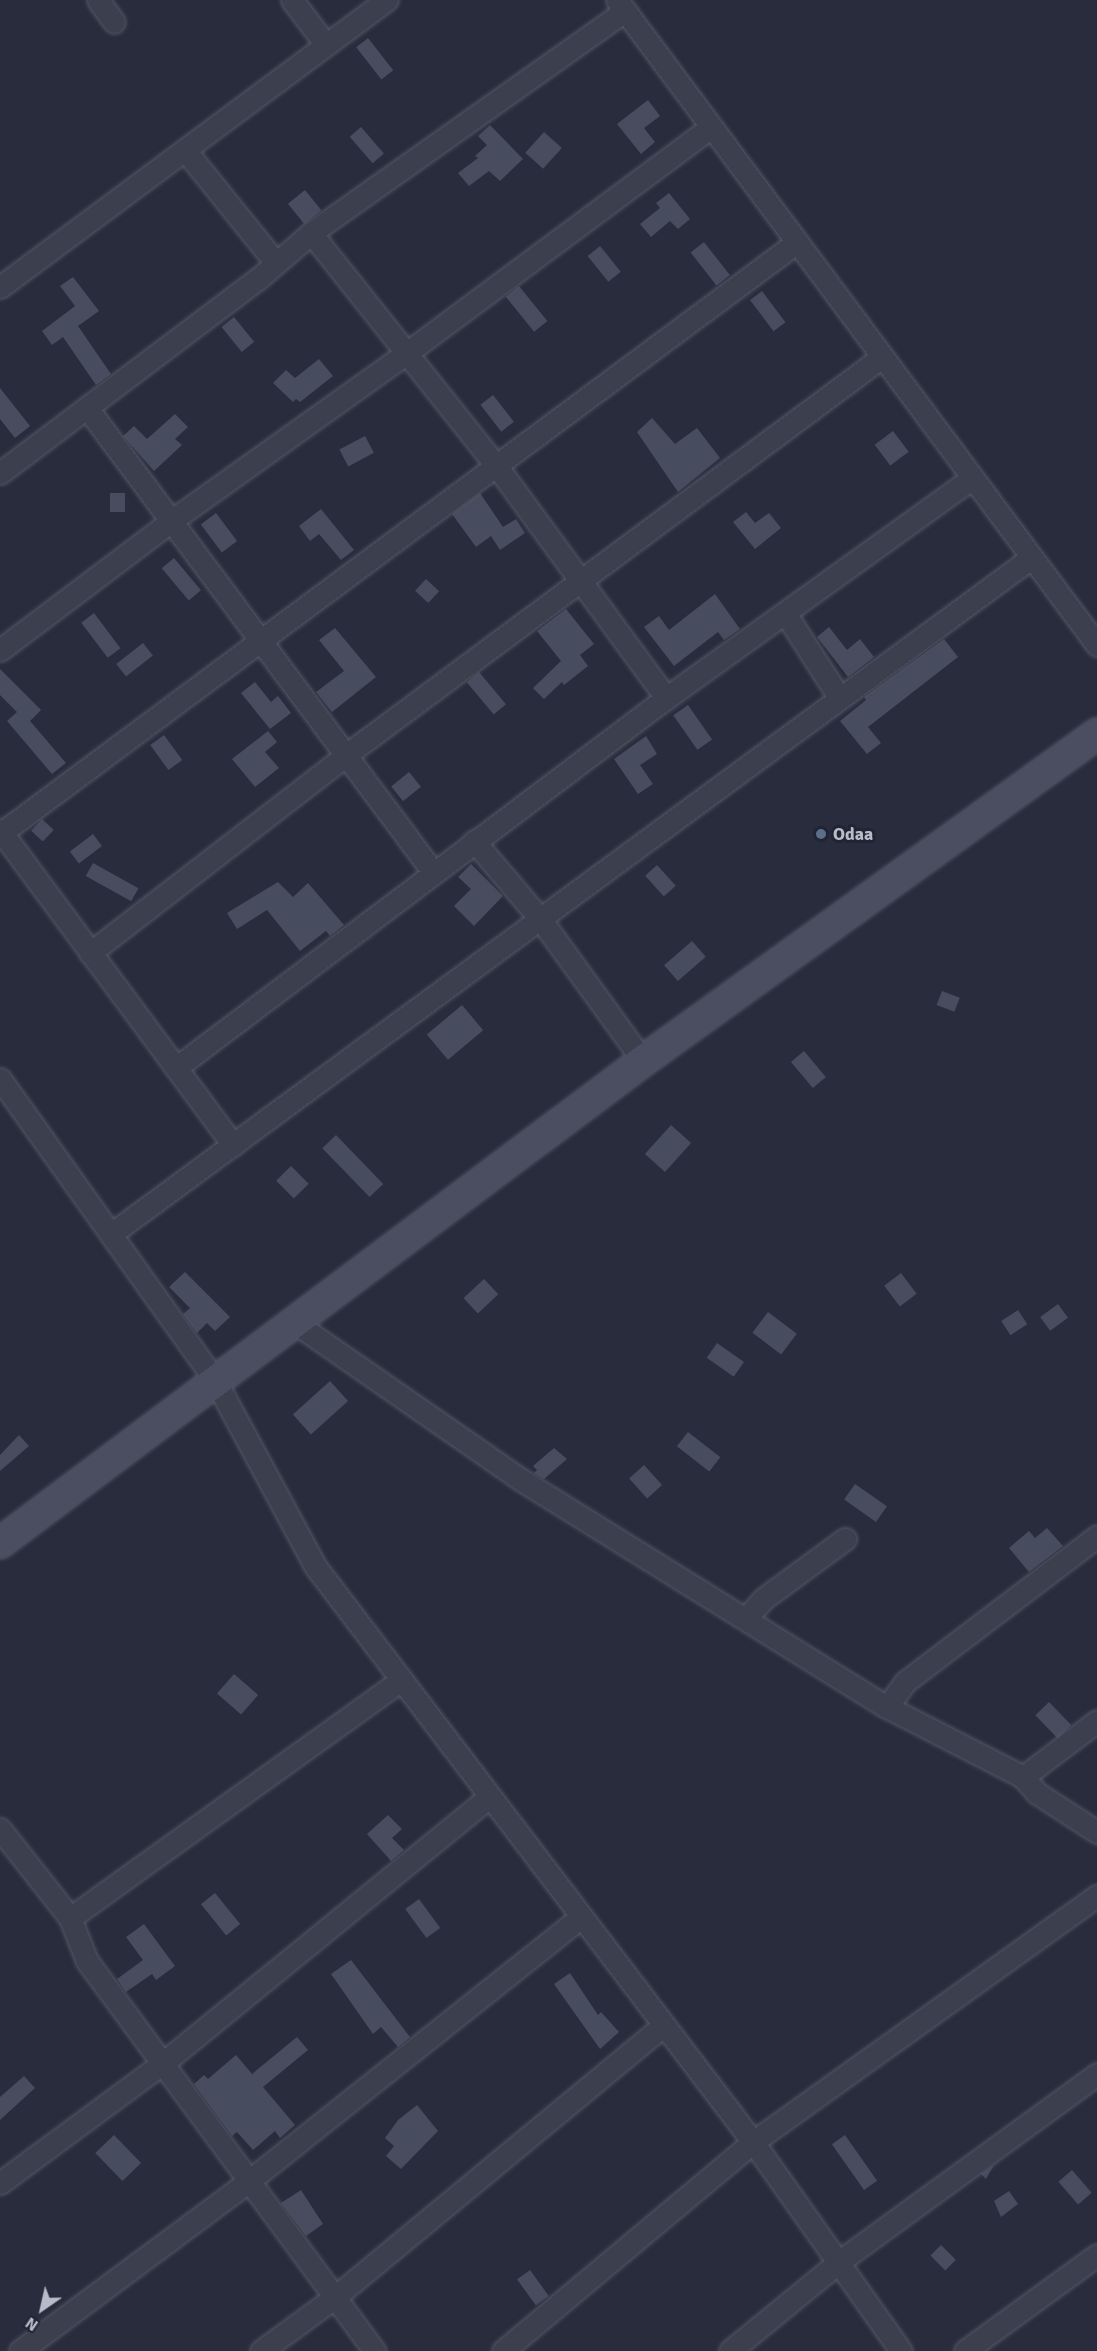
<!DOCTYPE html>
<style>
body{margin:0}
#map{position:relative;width:1097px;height:2351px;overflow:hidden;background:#282c3d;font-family:Signika,sans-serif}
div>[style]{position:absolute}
.building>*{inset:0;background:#484c5f;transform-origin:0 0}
.roads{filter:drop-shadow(0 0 2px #545765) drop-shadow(0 0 2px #545765)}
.minor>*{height:21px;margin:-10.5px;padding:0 10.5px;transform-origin:10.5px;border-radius:10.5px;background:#3c3f4e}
.secondary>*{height:30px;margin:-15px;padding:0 15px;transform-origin:15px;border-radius:15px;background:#4b4d60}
.dots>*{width:16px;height:16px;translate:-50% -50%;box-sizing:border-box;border:3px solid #212433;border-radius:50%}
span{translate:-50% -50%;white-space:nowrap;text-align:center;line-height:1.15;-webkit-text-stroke:6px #212433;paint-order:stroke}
.poi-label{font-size:18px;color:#b9bbc8;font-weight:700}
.left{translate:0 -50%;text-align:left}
.north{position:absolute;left:12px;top:2279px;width:60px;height:60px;-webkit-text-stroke:4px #212433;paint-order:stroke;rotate:214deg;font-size:16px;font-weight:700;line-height:24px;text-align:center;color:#b9bbc8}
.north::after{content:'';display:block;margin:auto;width:21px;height:27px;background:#b9bbc8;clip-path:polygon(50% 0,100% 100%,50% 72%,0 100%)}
</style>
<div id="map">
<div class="building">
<i style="left:368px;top:38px;width:41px;height:15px;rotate:52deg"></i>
<i style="clip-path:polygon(648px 100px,660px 116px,644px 128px,655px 142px,641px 154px,617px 124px)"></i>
<i style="clip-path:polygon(490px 125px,523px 159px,500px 181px,489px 171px,469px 186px,458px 173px,478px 158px,475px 156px,487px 145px,478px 136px)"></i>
<i style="left:361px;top:127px;width:35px;height:15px;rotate:49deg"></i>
<i style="left:544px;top:132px;width:24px;height:28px;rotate:42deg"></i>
<i style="left:305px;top:190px;width:26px;height:22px;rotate:51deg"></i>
<i style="clip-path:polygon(669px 193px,690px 219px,678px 229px,670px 221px,651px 237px,640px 224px,660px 208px,656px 203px)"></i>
<i style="left:704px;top:242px;width:42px;height:17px;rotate:52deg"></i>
<i style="left:600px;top:246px;width:33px;height:16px;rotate:51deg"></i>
<i style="clip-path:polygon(73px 277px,99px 311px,78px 326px,111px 374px,96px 385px,63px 337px,52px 345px,42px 331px,75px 306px,60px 286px)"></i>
<i style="left:519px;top:286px;width:45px;height:17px;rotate:51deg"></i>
<i style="left:762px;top:291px;width:39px;height:15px;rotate:53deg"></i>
<i style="left:234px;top:317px;width:32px;height:16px;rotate:51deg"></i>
<i style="clip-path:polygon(319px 359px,333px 376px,300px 402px,296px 399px,293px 402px,273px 383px,286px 370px,295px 378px)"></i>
<i style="clip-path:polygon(0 388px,30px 426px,15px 438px,0 419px)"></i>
<i style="left:493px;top:395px;width:34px;height:16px;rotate:52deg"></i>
<i style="clip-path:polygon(175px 414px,188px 427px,175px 439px,182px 445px,154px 471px,123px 436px,134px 426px,147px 439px)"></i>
<i style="clip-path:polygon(652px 418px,675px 444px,697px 428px,720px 458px,678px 492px,637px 432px)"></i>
<i style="left:893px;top:431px;width:26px;height:23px;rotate:53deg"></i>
<i style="left:365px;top:436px;width:19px;height:29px;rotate:62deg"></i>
<i style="left:110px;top:493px;width:15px;height:19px"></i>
<i style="clip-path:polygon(480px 493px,503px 527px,516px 519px,525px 533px,500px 550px,491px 536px,476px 547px,452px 514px)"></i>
<i style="clip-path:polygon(321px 509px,354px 550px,341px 560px,319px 534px,310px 541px,299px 526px)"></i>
<i style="clip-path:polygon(746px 512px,755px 523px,769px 513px,781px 528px,755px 549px,733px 522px)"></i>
<i style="left:216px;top:513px;width:35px;height:19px;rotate:53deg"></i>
<i style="left:174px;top:558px;width:42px;height:16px;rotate:50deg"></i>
<i style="left:426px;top:579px;width:18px;height:16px;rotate:43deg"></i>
<i style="clip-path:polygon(715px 594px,740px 629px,724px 640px,718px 632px,674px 666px,644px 627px,659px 616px,669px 630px)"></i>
<i style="clip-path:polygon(566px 609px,594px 644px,580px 655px,588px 666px,564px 685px,562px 682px,544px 699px,533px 688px,561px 661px,537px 631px)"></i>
<i style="left:94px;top:613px;width:44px;height:16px;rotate:53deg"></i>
<i style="clip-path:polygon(829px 627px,847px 650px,860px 639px,874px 657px,848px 677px,817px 637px)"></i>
<i style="clip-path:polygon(335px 628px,376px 677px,332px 712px,316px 692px,344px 671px,319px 640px)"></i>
<i style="clip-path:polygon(944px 639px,958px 657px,868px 727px,881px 743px,867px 754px,840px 721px,866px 700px,864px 697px)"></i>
<i style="left:143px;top:643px;width:16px;height:34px;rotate:52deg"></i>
<i style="clip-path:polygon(0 669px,41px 710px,30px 721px,66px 763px,52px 774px,7px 721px,17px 712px,0 695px)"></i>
<i style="left:479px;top:672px;width:42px;height:16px;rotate:50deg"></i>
<i style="clip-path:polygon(255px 682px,271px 702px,278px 696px,291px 713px,270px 729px,241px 693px)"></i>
<i style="left:688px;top:705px;width:42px;height:18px;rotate:55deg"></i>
<i style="clip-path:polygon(268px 731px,277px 742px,265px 752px,279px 768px,255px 787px,232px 759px)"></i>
<i style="left:164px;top:735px;width:31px;height:17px;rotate:54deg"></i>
<i style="clip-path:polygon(646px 736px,657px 754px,640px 765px,653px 784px,638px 794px,614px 759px)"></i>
<i style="left:409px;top:772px;width:19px;height:23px;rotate:51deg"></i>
<i style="left:42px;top:819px;width:16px;height:16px;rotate:43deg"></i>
<i style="left:93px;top:834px;width:15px;height:29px;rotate:53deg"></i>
<i style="left:93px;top:863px;width:52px;height:15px;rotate:29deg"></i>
<i style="clip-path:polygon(471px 864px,503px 896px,474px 926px,454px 906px,471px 889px,458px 877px)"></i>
<i style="left:657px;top:865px;width:28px;height:16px;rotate:48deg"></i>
<i style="clip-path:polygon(278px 882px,293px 897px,308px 883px,344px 925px,330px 936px,326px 931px,300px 951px,267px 910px,237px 929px,227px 913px)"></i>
<i style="left:692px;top:941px;width:21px;height:37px;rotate:49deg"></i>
<i style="left:942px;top:991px;width:19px;height:15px;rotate:21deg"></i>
<i style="left:462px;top:1005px;width:33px;height:46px;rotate:50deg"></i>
<i style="left:804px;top:1051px;width:34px;height:17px;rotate:50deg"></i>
<i style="left:671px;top:1125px;width:27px;height:39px;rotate:42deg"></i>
<i style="left:336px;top:1135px;width:68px;height:19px;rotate:46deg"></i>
<i style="left:291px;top:1166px;width:25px;height:21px;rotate:45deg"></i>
<i style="clip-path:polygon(185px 1272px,230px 1317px,215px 1331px,207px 1323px,197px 1333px,183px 1314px,190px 1308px,169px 1287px)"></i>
<i style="left:901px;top:1273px;width:26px;height:21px;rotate:53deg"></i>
<i style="left:484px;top:1279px;width:21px;height:28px;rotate:47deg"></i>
<i style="left:1058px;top:1304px;width:17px;height:22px;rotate:54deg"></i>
<i style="left:1018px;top:1310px;width:17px;height:20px;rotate:57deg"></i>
<i style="left:768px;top:1312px;width:36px;height:26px;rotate:37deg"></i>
<i style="left:717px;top:1343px;width:33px;height:18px;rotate:35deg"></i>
<i style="left:330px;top:1381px;width:27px;height:50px;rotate:48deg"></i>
<i style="left:688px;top:1432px;width:41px;height:18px;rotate:38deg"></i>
<i style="clip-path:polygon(19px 1435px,29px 1446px,0 1471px,0 1455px)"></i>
<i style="clip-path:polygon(554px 1448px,567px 1459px,544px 1479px,534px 1473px,537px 1470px,533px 1466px)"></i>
<i style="left:644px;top:1465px;width:27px;height:20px;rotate:48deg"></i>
<i style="left:855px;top:1484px;width:39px;height:19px;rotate:35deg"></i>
<i style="clip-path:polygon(1047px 1528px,1063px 1546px,1029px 1572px,1009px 1548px,1029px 1531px,1035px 1538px)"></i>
<i style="left:234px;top:1674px;width:32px;height:26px;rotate:41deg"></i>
<i style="left:1049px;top:1702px;width:32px;height:19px;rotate:46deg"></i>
<i style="clip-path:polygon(388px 1815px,402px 1829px,392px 1838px,404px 1850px,391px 1861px,367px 1834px)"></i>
<i style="left:215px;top:1893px;width:40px;height:18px;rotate:51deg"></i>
<i style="left:419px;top:1899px;width:36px;height:17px;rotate:54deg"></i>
<i style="clip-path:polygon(144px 1924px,175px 1966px,156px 1980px,152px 1974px,126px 1992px,117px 1979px,143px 1960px,126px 1937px)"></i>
<i style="clip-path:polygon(351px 1960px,410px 2037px,398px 2047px,381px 2027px,373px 2034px,331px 1974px)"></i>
<i style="clip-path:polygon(570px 1973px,598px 2015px,601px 2012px,619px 2032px,600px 2049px,554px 1984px)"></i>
<i style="clip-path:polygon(297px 2037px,308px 2050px,263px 2087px,295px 2125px,280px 2138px,275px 2131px,253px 2150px,237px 2132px,232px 2136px,194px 2084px,204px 2075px,208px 2079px,236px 2055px,252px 2074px)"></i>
<i style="clip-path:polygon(24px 2076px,35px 2088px,0 2120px,0 2097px)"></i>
<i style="clip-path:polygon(417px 2105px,438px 2131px,401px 2169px,386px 2156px,394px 2146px,385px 2138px,398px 2120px)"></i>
<i style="left:114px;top:2135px;width:39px;height:26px;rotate:46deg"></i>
<i style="left:845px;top:2135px;width:56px;height:16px;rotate:55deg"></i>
<i style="clip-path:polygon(994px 2165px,986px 2179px,981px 2174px)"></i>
<i style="left:1072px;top:2170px;width:30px;height:18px;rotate:49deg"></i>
<i style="clip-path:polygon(301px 2190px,323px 2224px,306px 2236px,281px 2203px)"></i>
<i style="clip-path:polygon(1009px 2191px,1018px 2204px,1001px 2217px,994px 2201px)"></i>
<i style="left:941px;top:2245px;width:21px;height:15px;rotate:45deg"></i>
<i style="left:530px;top:2270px;width:32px;height:16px;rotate:54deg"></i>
</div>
<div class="roads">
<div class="minor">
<i style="left:98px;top:0;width:27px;rotate:54deg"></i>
<i style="left:292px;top:0;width:56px;rotate:52.9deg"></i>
<i style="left:617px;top:0;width:804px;rotate:53.34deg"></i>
<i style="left:185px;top:150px;width:144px;rotate:51.2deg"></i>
<i style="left:311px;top:233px;width:295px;rotate:51.5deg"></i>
<i style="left:495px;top:464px;width:290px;rotate:53.8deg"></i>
<i style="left:0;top:287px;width:482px;rotate:-36.6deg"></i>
<i style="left:87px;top:408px;width:579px;rotate:53.29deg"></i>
<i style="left:0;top:473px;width:324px;rotate:-37deg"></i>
<i style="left:259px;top:278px;width:69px;rotate:-40.9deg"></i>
<i style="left:311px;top:233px;width:385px;rotate:-35.3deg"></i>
<i style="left:785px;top:613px;width:100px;rotate:57.3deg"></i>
<i style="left:0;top:650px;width:214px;rotate:-37deg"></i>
<i style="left:171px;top:521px;width:291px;rotate:-35.5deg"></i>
<i style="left:408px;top:352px;width:377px;rotate:-36.6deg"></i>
<i style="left:0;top:830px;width:392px;rotate:53.5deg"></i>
<i style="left:0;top:834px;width:993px;rotate:-36.6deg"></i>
<i style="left:474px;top:841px;width:104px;rotate:49.7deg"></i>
<i style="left:541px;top:920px;width:174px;rotate:54.1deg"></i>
<i style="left:90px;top:953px;width:324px;rotate:-37.7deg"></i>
<i style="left:346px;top:755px;width:668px;rotate:-36.6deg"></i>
<i style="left:177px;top:1067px;width:613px;rotate:-37.04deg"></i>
<i style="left:666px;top:698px;width:377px;rotate:-35.7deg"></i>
<i style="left:0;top:1079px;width:370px;rotate:54.5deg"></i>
<i style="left:215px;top:1380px;width:211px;rotate:61.7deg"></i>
<i style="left:315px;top:1566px;width:724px;rotate:52.75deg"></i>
<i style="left:753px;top:2142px;width:256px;rotate:54.7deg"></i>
<i style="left:111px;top:1234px;width:1142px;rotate:-36.31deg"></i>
<i style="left:294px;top:1322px;width:275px;rotate:34.8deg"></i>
<i style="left:520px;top:1479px;width:432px;rotate:31.9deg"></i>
<i style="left:887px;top:1707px;width:153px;rotate:27.2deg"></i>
<i style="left:1023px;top:1777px;width:21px;rotate:49deg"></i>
<i style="left:1037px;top:1793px;width:72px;rotate:33deg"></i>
<i style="left:747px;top:1617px;width:24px;rotate:-48deg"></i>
<i style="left:763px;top:1599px;width:102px;rotate:-36.2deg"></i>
<i style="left:887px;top:1707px;width:31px;rotate:-54deg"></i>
<i style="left:905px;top:1682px;width:241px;rotate:-37.2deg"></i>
<i style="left:1023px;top:1777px;width:93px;rotate:-37.1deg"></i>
<i style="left:0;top:1829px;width:113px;rotate:51.8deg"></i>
<i style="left:70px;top:1918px;width:46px;rotate:68.4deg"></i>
<i style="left:87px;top:1961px;width:485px;rotate:53.6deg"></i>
<i style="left:70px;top:1918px;width:406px;rotate:-35.7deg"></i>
<i style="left:0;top:2183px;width:202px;rotate:-36.4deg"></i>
<i style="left:163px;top:2063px;width:419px;rotate:-39.2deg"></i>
<i style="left:20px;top:2351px;width:285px;rotate:-36.6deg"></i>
<i style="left:249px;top:2181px;width:423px;rotate:-38.5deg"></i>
<i style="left:261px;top:2351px;width:92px;rotate:-36.1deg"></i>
<i style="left:335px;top:2297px;width:425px;rotate:-39.6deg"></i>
<i style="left:503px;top:2351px;width:326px;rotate:-39.9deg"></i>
<i style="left:753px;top:2142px;width:423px;rotate:-35.6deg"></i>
<i style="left:730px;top:2351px;width:142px;rotate:-39.3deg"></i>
<i style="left:840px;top:2261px;width:318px;rotate:-36deg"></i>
<i style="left:965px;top:2351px;width:163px;rotate:-36deg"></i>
</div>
<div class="secondary">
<i style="left:0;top:1543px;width:804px;rotate:-36.86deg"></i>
<i style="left:643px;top:1061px;width:560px;rotate:-35.76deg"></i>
</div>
</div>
<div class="dots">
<i style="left:821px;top:834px;background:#5c6f8a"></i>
</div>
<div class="poi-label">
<span class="left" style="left:833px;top:834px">Odaa</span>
</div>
<div class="north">N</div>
</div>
